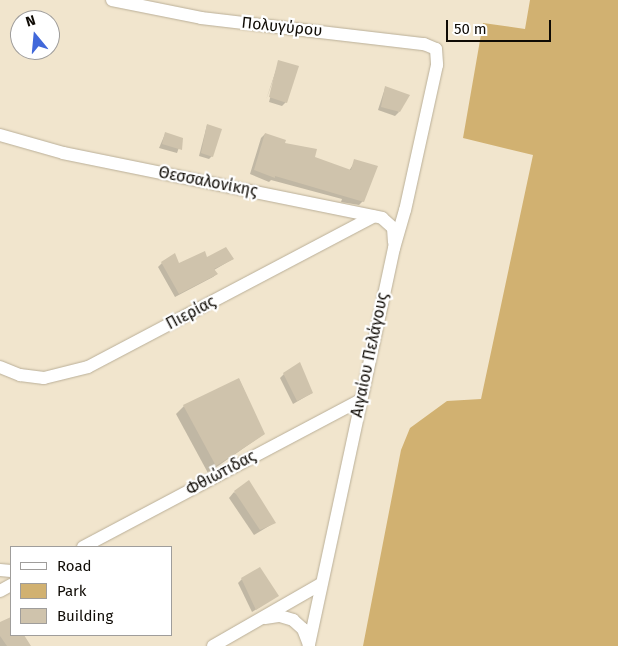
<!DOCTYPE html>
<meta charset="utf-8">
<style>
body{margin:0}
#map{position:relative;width:618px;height:646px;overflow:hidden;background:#f1e5cd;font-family:"Fira Sans",sans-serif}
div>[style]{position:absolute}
.green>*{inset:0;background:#d1b171}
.shadow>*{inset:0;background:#0003}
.building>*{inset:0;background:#cfc3ac}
.roads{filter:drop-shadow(0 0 1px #baaf98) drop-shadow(0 0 1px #baaf98)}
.minor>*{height:12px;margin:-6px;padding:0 6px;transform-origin:6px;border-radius:6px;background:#fff}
span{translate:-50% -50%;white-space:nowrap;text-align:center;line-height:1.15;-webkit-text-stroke:4.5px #fff;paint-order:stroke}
.street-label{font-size:16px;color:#0f0b05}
.legend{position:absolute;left:10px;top:546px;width:162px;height:90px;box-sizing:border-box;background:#fff;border:1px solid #9f9d9b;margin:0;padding:6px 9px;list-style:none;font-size:15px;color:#0f0b05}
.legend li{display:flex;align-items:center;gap:10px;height:25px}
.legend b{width:25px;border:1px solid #9f9d9b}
.north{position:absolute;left:10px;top:10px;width:50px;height:50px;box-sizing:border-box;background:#fff;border:1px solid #9f9d9b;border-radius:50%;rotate:343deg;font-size:14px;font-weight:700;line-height:20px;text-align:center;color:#0f0b05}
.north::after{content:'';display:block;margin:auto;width:18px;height:22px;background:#4168da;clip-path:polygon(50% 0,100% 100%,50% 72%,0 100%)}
.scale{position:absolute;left:446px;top:20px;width:105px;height:22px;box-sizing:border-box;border:2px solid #0f0b05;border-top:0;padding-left:6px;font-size:15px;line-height:18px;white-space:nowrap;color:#0f0b05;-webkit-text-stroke:4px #fff;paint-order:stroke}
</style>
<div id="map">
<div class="green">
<i style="clip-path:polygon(530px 0,618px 0,618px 646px,363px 646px,401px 450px,410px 428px,447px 401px,481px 399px,533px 155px,463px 138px,483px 23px,525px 29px)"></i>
</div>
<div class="shadow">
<i style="clip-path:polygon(279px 61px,286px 102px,282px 106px,269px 102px,279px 64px,266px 100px)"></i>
<i style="clip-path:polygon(385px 88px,399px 112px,395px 116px,378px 110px)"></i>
<i style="clip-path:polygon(207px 125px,212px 156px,209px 159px,199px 156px)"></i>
<i style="clip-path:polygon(165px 134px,182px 139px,177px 153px,159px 148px)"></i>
<i style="clip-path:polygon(265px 134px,314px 158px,349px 171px,355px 161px,363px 201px,359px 205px,341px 202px,342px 199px,271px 180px,269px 182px,250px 174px,261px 138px)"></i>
<i style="clip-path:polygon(206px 259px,233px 259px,214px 270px,217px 274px,213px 277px,175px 297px,158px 267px,162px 263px,179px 265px)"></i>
<i style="clip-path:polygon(284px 374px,312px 393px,293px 404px,280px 378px)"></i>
<i style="clip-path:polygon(239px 379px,264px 434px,208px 473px,176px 414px,184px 406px)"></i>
<i style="clip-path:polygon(234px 492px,274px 523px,254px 535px,229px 498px)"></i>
<i style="clip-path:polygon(242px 579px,277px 596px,252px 612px,238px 583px)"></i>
<i style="clip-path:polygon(11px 619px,11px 635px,23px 635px,29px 646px,0 646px,0 624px)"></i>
</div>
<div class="building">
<i style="clip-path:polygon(278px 60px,299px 66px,287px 103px,269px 97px)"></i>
<i style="clip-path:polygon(385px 86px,410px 95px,400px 112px,381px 107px)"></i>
<i style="clip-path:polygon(207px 124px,222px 129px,213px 157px,201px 153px)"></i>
<i style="clip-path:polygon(165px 132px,183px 138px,182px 150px,162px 144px)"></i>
<i style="clip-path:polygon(265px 133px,286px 140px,285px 143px,317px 149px,315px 157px,351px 170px,354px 159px,378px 166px,364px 202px,275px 176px,275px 178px,254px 170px)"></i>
<i style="clip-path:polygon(226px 247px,234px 259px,214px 269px,218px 274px,179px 294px,161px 262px,175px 253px,179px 263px,205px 251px,207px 257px)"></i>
<i style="clip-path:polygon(300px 362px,313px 393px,297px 401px,283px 373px)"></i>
<i style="clip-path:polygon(239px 378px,265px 434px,216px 466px,183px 405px)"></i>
<i style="clip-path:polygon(249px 480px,276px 523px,260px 530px,234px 491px)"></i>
<i style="clip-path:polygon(260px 567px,279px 596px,256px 610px,241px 578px)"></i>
<i style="clip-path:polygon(11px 617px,11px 635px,24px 635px,31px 646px,7px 646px,0 636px,0 622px)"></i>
</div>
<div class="roads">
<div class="minor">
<i style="left:112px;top:0;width:91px;rotate:11.4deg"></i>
<i style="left:201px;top:18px;width:225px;rotate:6.7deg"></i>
<i style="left:424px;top:44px;width:13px;rotate:23deg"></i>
<i style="left:436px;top:49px;width:16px;rotate:86deg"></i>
<i style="left:437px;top:65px;width:148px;rotate:102.4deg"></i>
<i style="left:405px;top:210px;width:40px;rotate:106deg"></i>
<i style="left:394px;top:248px;width:407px;rotate:102.1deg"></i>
<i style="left:0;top:135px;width:66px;rotate:15.9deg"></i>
<i style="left:63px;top:153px;width:326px;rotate:11.5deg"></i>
<i style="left:382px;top:218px;width:15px;rotate:42deg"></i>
<i style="left:393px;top:228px;width:14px;rotate:86deg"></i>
<i style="left:0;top:367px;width:22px;rotate:22deg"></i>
<i style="left:20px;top:375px;width:24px;rotate:7deg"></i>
<i style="left:44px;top:378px;width:45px;rotate:-14deg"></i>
<i style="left:88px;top:367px;width:323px;rotate:-27.8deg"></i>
<i style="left:83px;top:547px;width:314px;rotate:-27.9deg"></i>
<i style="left:0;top:570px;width:11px;rotate:5deg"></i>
<i style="left:0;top:591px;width:13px;rotate:-29deg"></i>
<i style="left:265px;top:618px;width:15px;rotate:-8deg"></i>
<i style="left:280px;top:616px;width:14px;rotate:17deg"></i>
<i style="left:293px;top:620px;width:13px;rotate:42deg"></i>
<i style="left:303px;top:629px;width:17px;rotate:69deg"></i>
<i style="left:213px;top:646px;width:125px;rotate:-29.9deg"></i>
</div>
</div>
<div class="street-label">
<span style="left:282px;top:27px;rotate:6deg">Πολυγύρου</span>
<span style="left:208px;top:182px;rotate:11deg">Θεσσαλονίκης</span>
<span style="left:191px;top:313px;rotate:-28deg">Πιερίας</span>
<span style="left:370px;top:355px;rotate:-78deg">Αιγαίου Πελάγους</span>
<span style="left:221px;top:473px;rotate:-28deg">Φθιώτιδας</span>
</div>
<ul class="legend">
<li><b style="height:6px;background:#fff"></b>Road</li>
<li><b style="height:14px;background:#d1b171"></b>Park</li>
<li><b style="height:14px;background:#cfc3ac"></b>Building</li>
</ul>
<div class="north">N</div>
<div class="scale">50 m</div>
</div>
